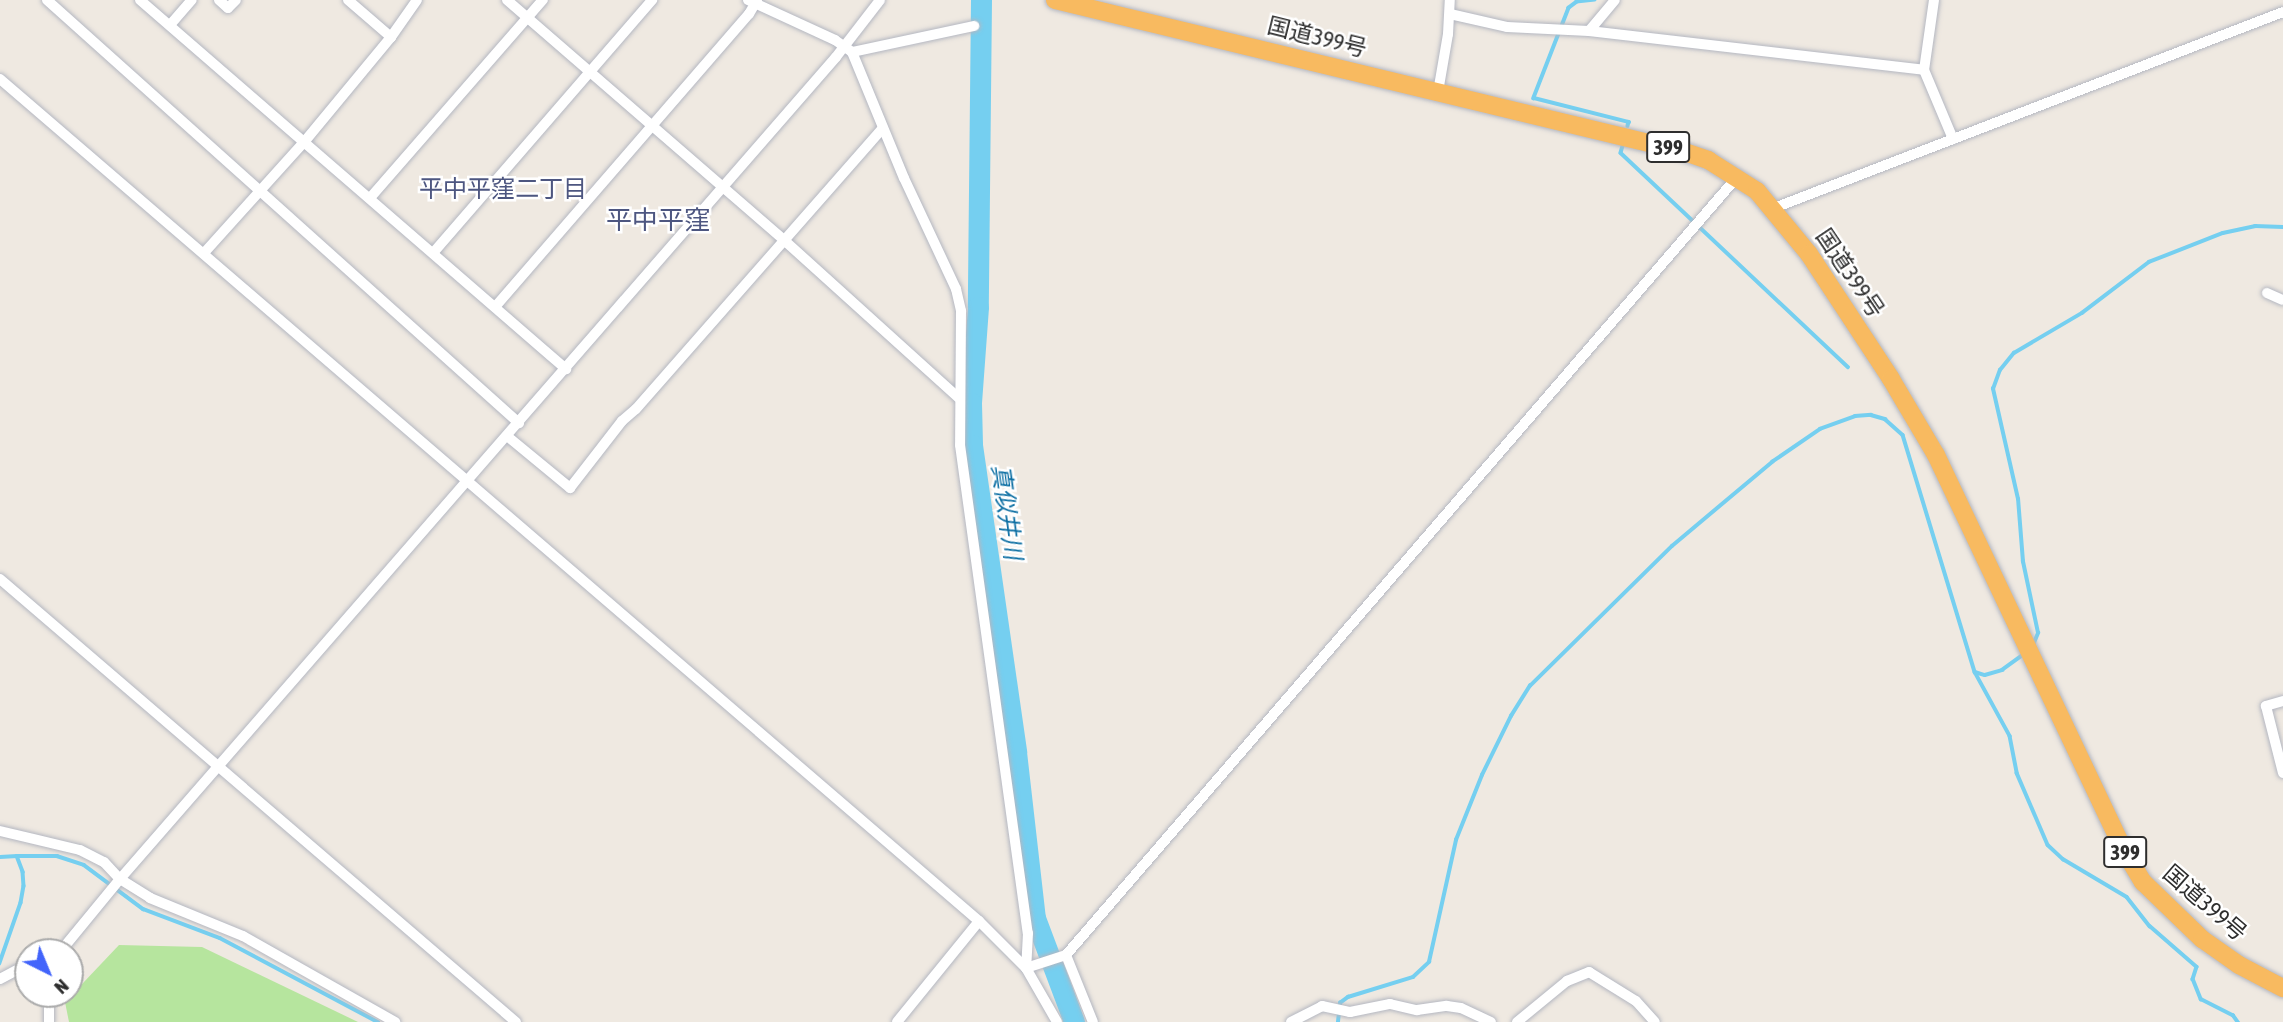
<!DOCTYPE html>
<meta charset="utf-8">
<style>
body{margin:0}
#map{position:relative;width:2283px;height:1022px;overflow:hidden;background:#efe9e1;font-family:"Asap Condensed","Noto Sans JP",sans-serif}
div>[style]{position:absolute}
.green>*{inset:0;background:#b6e59e}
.stream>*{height:3.5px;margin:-1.75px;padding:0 1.75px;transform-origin:1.75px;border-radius:1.75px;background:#75cff0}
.river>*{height:21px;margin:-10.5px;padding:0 10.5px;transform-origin:10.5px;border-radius:10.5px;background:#75cff0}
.roads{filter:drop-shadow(0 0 2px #b4b7c1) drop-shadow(0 0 2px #b4b7c1)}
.minor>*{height:10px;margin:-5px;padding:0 5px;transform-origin:5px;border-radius:5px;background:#fff}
.trunk>*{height:18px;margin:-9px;padding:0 9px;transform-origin:9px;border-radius:9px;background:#f8ba60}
span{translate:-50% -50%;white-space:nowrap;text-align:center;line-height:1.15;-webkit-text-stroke:5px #fff;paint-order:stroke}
.shield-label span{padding:2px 5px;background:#fff;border:2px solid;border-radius:5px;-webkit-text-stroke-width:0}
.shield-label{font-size:21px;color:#2e2e2e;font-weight:700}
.street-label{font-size:23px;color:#2e2e2e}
.neighbourhood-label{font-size:24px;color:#4d5680}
.water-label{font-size:24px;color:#0d6fa3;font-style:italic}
.quarter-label{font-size:26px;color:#4d5680}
.north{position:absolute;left:14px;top:938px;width:70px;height:70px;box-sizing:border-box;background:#fff;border:2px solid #ababab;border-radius:50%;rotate:137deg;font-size:19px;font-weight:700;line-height:28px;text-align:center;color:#2e2e2e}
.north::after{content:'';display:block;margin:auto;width:24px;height:32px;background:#4264fb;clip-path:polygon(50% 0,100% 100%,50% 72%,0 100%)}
</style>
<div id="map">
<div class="green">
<i style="clip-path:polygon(119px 945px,202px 947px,358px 1022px,69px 1022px,65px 1002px)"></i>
</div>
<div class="stream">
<i style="left:1595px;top:0;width:18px;rotate:174deg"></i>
<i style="left:1577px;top:2px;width:10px;rotate:143deg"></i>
<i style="left:1569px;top:8px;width:97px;rotate:111.3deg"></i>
<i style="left:1534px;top:98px;width:98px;rotate:14.2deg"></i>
<i style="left:1629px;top:122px;width:4px;rotate:104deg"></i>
<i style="left:1623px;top:146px;width:7px;rotate:106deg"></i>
<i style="left:1621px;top:153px;width:312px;rotate:43.3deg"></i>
<i style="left:2033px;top:645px;width:13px;rotate:-67deg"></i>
<i style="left:2038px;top:633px;width:73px;rotate:-101.9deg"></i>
<i style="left:2023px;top:562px;width:63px;rotate:-94.5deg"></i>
<i style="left:2018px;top:499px;width:113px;rotate:-102.8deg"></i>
<i style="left:1993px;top:389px;width:20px;rotate:-70deg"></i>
<i style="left:2000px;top:370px;width:22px;rotate:-51deg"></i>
<i style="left:2014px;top:353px;width:79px;rotate:-30.5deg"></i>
<i style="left:2082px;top:313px;width:84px;rotate:-37.3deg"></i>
<i style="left:2149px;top:262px;width:79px;rotate:-21.4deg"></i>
<i style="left:2223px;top:233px;width:33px;rotate:-12deg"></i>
<i style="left:2255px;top:226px;width:28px;rotate:2deg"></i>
<i style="left:1975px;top:672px;width:10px;rotate:17deg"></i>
<i style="left:1985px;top:675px;width:18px;rotate:-16deg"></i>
<i style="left:2002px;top:670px;width:26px;rotate:-36deg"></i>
<i style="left:17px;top:856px;width:40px"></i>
<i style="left:57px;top:856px;width:28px;rotate:18deg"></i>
<i style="left:84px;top:865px;width:74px;rotate:36.7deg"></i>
<i style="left:143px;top:909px;width:82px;rotate:20.6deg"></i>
<i style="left:220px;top:938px;width:179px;rotate:28deg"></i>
<i style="left:0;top:857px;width:17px;rotate:-3deg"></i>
<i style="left:17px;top:856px;width:17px;rotate:69deg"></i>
<i style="left:23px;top:872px;width:14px;rotate:86deg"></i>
<i style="left:24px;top:886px;width:17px;rotate:100deg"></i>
<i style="left:21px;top:903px;width:64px;rotate:109.3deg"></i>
<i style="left:1338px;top:1022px;width:19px;rotate:-84deg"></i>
<i style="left:1340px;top:1003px;width:10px;rotate:-37deg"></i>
<i style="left:1348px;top:997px;width:68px;rotate:-17.1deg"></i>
<i style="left:1413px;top:977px;width:22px;rotate:-43deg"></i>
<i style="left:1429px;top:962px;width:125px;rotate:-77.5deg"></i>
<i style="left:1456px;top:840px;width:70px;rotate:-68.2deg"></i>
<i style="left:1482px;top:775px;width:66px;rotate:-63.8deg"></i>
<i style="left:1511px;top:716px;width:36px;rotate:-58deg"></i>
<i style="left:1530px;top:686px;width:199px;rotate:-44.6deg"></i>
<i style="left:1672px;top:546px;width:131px;rotate:-40deg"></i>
<i style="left:1772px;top:462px;width:58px;rotate:-34.5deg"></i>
<i style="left:1820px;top:429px;width:37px;rotate:-20deg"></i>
<i style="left:1855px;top:416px;width:16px;rotate:-4deg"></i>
<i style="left:1871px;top:415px;width:15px;rotate:16deg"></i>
<i style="left:1885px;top:419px;width:24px;rotate:42deg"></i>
<i style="left:1903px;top:435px;width:248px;rotate:73.1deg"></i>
<i style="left:1975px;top:672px;width:73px;rotate:61.3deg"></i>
<i style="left:2010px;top:736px;width:38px;rotate:79deg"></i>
<i style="left:2017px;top:773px;width:78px;rotate:66.7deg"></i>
<i style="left:2048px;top:845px;width:21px;rotate:43deg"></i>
<i style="left:2063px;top:859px;width:74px;rotate:30.7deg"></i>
<i style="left:2127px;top:897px;width:37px;rotate:52deg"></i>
<i style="left:2150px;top:926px;width:62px;rotate:41.1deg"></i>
<i style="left:2197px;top:967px;width:13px;rotate:108deg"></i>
<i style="left:2193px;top:979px;width:22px;rotate:68deg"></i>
<i style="left:2201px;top:999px;width:36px;rotate:27deg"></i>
<i style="left:2233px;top:1015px;width:9px;rotate:54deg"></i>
</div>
<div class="river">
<i style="left:981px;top:0;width:307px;rotate:90.6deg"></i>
<i style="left:978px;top:307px;width:96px;rotate:94.2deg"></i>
<i style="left:971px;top:403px;width:42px;rotate:88.6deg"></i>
<i style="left:972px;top:445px;width:310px;rotate:81.8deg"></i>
<i style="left:1016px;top:752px;width:167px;rotate:83.5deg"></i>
<i style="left:1035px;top:918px;width:111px;rotate:69.4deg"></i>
</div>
<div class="roads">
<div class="minor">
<i style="left:47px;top:0;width:634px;rotate:41.87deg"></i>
<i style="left:140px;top:0;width:564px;rotate:40.9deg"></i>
<i style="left:219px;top:0;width:12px;rotate:42deg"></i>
<i style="left:228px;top:8px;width:11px;rotate:-45deg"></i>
<i style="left:348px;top:0;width:57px;rotate:40.7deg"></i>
<i style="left:507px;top:0;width:368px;rotate:40.9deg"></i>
<i style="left:785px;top:241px;width:234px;rotate:42.1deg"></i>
<i style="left:748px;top:0;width:96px;rotate:24.7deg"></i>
<i style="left:835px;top:40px;width:21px;rotate:35deg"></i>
<i style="left:852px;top:52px;width:136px;rotate:67.6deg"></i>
<i style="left:904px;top:178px;width:123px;rotate:64.9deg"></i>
<i style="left:956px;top:289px;width:23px;rotate:77deg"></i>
<i style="left:961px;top:311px;width:134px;rotate:90.4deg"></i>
<i style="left:960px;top:445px;width:493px;rotate:82.1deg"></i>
<i style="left:1028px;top:933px;width:35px;rotate:93deg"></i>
<i style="left:1934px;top:0;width:71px;rotate:98.1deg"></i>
<i style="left:1924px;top:70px;width:75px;rotate:67.2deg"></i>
<i style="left:1450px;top:14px;width:58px;rotate:12.8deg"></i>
<i style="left:1507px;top:27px;width:82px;rotate:2.8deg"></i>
<i style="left:1589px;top:31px;width:337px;rotate:6.6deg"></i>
<i style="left:170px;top:25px;width:33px;rotate:-49deg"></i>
<i style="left:1589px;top:31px;width:40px;rotate:-50deg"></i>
<i style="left:852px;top:52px;width:125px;rotate:-12deg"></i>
<i style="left:0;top:79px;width:1291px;rotate:40.7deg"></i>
<i style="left:979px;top:921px;width:66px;rotate:45deg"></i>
<i style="left:1026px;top:968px;width:62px;rotate:60.1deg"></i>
<i style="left:1438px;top:92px;width:59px;rotate:-80.2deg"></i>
<i style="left:1448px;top:34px;width:34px;rotate:-87deg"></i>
<i style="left:370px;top:198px;width:263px;rotate:-48.9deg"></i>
<i style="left:1774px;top:208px;width:545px;rotate:-21.06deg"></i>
<i style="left:204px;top:253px;width:151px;rotate:-48deg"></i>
<i style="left:305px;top:141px;width:135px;rotate:-50.4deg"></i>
<i style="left:391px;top:37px;width:45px;rotate:-54.9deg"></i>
<i style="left:433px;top:253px;width:335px;rotate:-49.1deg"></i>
<i style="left:2267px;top:293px;width:17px;rotate:24deg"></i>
<i style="left:495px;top:307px;width:388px;rotate:-49.1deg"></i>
<i style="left:749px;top:14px;width:16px;rotate:-60deg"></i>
<i style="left:507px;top:436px;width:82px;rotate:39.5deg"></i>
<i style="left:570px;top:488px;width:85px;rotate:-52.2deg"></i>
<i style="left:622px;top:421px;width:18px;rotate:-41deg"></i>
<i style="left:636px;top:409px;width:374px;rotate:-48.7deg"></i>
<i style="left:0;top:579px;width:680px;rotate:40.65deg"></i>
<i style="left:2283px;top:701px;width:18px;rotate:164deg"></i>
<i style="left:2266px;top:706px;width:69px;rotate:75.8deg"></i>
<i style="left:0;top:831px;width:82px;rotate:13.4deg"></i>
<i style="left:80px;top:850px;width:27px;rotate:27deg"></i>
<i style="left:104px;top:862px;width:23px;rotate:47deg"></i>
<i style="left:120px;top:879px;width:36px;rotate:32deg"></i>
<i style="left:150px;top:898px;width:100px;rotate:22.2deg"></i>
<i style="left:243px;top:936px;width:175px;rotate:29.5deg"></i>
<i style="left:60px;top:952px;width:94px;rotate:-50.6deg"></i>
<i style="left:120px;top:879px;width:1090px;rotate:-48.94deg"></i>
<i style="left:836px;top:57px;width:72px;rotate:-52.3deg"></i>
<i style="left:1066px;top:955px;width:72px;rotate:68.1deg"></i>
<i style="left:1026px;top:968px;width:42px;rotate:-18deg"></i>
<i style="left:1066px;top:955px;width:1029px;rotate:-49.22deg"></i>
<i style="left:0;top:979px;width:32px;rotate:-28deg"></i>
<i style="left:49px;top:994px;width:28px;rotate:90deg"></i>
<i style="left:897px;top:1022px;width:130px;rotate:-50.9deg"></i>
<i style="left:1291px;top:1022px;width:35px;rotate:-27deg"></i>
<i style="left:1322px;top:1006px;width:29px;rotate:12deg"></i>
<i style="left:1350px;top:1012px;width:41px;rotate:-11.3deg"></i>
<i style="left:1390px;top:1004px;width:28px;rotate:13deg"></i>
<i style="left:1417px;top:1010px;width:30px;rotate:-8deg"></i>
<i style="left:1447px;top:1006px;width:14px;rotate:8deg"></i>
<i style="left:1461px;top:1008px;width:33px;rotate:25deg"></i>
<i style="left:1517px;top:1022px;width:65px;rotate:-39.4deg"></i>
<i style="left:1567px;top:981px;width:24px;rotate:-22deg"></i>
<i style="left:1589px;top:972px;width:55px;rotate:31.7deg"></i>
<i style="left:1636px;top:1001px;width:28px;rotate:48deg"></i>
</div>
<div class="trunk">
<i style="left:1055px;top:0;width:645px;rotate:13.54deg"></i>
<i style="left:1682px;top:151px;width:28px;rotate:19deg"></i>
<i style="left:1708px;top:160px;width:58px;rotate:32.3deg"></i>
<i style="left:1757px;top:191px;width:82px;rotate:50.5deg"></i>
<i style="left:1809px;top:254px;width:149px;rotate:56.7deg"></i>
<i style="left:1891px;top:379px;width:88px;rotate:59.4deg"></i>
<i style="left:1936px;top:455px;width:436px;rotate:64.6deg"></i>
<i style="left:2123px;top:849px;width:39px;rotate:59deg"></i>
<i style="left:2143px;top:882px;width:82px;rotate:44deg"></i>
<i style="left:2202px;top:939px;width:45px;rotate:35.1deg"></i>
<i style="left:2239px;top:965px;width:50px;rotate:27.6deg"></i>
</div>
</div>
<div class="shield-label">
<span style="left:1668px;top:147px">399</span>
<span style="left:2125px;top:852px">399</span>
</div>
<div class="street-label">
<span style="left:1317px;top:37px;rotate:14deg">国道399号</span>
<span style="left:1850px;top:273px;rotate:56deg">国道399号</span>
<span style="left:2205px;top:903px;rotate:41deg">国道399号</span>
</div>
<div class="neighbourhood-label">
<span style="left:503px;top:189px">平中平窪二丁目</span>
</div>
<div class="water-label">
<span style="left:1007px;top:512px;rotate:82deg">真似井川</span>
</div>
<div class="quarter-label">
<span style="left:658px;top:221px">平中平窪</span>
</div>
<div class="north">N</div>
</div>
